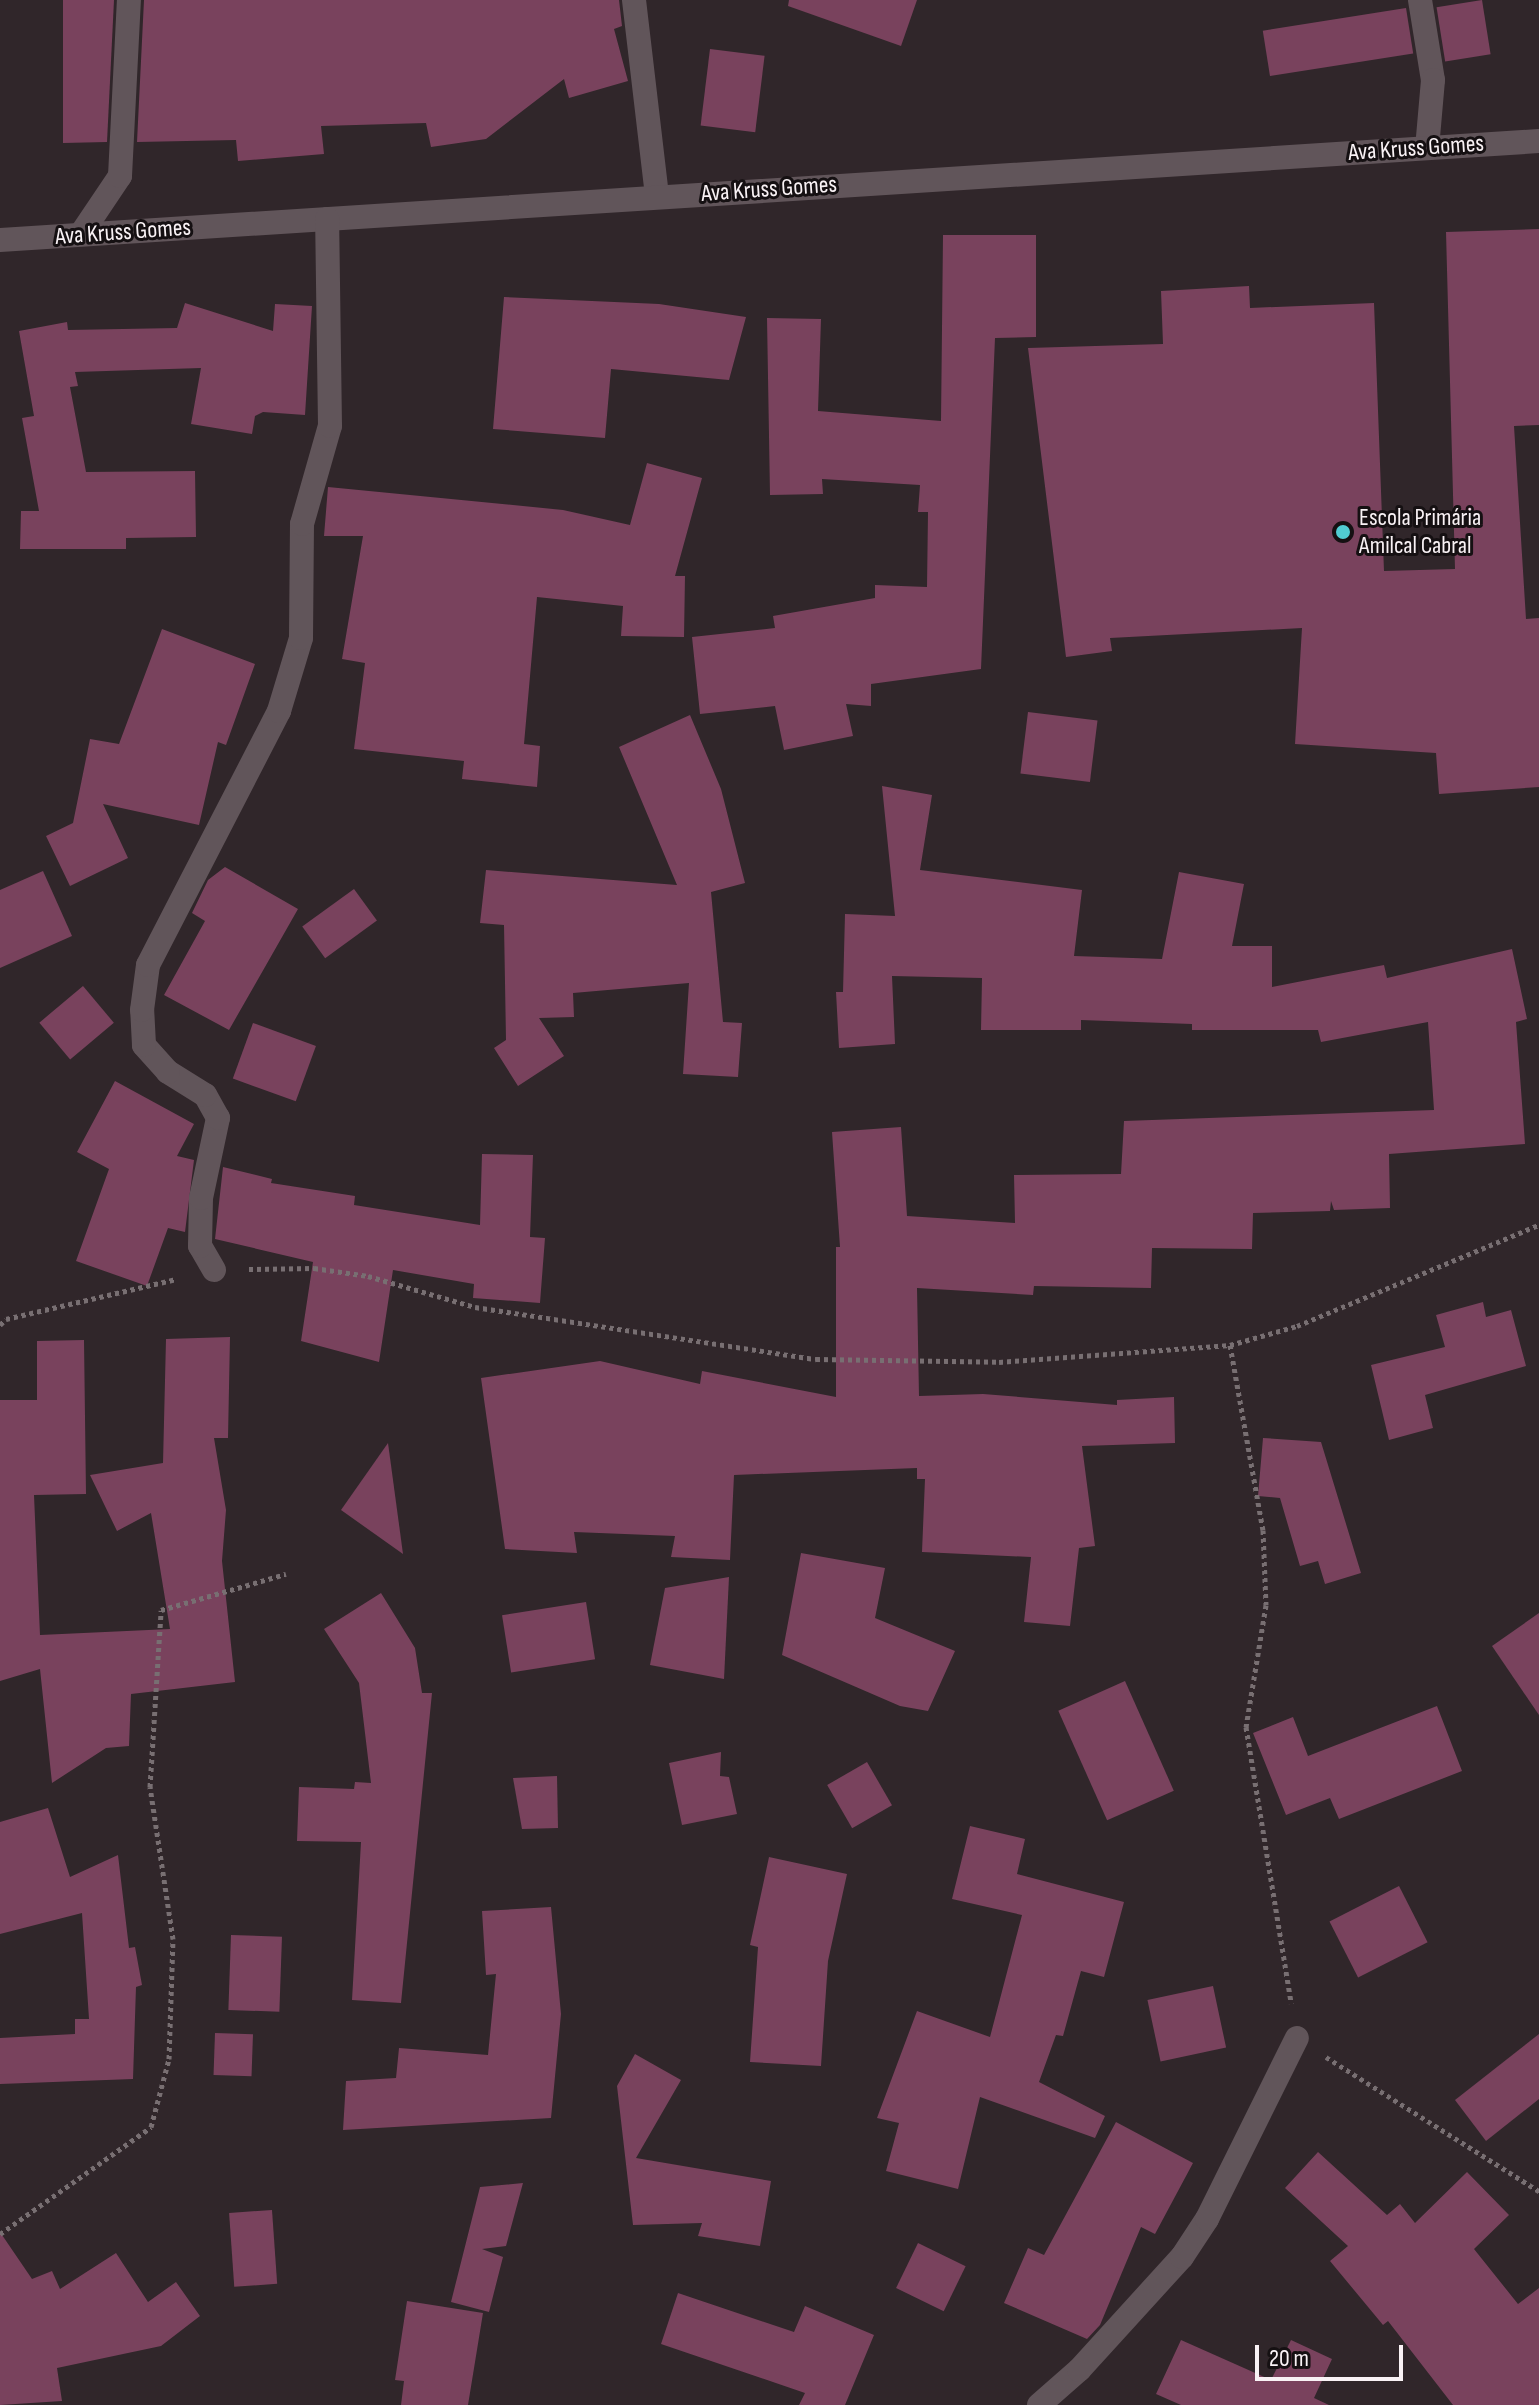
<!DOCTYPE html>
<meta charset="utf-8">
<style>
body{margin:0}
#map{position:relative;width:1539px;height:2405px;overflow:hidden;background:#30262a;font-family:"Sofia Sans Condensed",sans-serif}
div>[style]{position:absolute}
.building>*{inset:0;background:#79425d;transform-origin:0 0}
.path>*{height:5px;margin-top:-2.5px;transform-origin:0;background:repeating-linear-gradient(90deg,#786f72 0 4px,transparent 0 8px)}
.minor>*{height:24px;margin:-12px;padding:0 12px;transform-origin:12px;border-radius:12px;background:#61555a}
.dots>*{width:22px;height:22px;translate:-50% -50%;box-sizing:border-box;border:4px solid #151012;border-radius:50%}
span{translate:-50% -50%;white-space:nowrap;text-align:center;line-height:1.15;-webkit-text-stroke:6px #151012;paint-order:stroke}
.street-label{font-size:24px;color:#f9f2f5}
.poi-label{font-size:24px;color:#f9f2f5}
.left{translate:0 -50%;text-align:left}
.scale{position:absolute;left:1255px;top:2345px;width:148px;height:36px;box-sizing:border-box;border:4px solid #f9f2f5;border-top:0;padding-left:10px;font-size:24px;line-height:28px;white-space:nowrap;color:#f9f2f5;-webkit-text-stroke:6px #151012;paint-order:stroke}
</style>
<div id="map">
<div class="building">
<i style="clip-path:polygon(63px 0,114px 0,107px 142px,63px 143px)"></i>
<i style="clip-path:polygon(144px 0,619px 0,622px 26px,614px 29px,628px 81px,569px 98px,564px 79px,486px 139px,431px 147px,426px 123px,321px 126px,324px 154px,238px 161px,236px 140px,137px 142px)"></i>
<i style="clip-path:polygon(789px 0,917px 0,901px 46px,788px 6px)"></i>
<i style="left:1482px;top:0;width:55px;height:46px;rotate:81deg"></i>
<i style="left:1406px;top:8px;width:46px;height:145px;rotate:81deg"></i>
<i style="left:710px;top:49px;width:55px;height:77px;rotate:7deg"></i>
<i style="clip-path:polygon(1539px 229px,1539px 425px,1514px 426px,1526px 619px,1539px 618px,1539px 787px,1439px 794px,1436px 753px,1295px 744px,1302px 628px,1110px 638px,1112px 651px,1066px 657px,1028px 348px,1163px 344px,1161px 291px,1249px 286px,1250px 308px,1374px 303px,1384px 571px,1455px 569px,1446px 232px)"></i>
<i style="clip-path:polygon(943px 235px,1036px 235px,1036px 337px,995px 338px,981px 669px,871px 684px,871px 706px,846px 704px,853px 736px,784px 750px,775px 706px,700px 714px,692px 637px,775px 628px,773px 616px,875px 598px,875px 585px,927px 587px,928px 512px,918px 512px,920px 485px,822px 479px,823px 494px,770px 495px,767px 318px,821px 319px,818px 411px,941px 421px)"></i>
<i style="clip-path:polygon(504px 297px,659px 304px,746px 317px,729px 380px,611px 369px,605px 438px,493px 429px)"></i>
<i style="clip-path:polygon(185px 303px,273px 331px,275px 304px,312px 306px,305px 415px,263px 412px,255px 416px,252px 434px,191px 424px,201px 368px,75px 372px,78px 386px,70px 387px,86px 472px,195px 471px,196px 537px,126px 538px,126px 549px,20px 549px,21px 511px,39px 511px,22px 418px,34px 416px,19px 331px,67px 322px,68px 330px,177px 328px)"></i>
<i style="clip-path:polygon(647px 463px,702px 478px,675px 576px,685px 576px,684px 637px,621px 636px,623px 606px,537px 597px,524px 744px,540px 746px,537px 787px,462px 779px,464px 761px,354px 749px,365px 663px,342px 659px,363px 536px,324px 536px,328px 487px,563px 510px,630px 525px)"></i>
<i style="clip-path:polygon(162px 629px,255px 664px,226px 745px,218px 742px,199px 825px,103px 804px,128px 858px,70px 886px,46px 836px,73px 823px,90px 739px,119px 744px)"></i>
<i style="left:1028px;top:712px;width:70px;height:62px;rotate:7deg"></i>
<i style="clip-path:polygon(690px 715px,721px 789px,745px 883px,711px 892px,723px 1022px,742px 1023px,738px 1077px,683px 1074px,689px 983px,573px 993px,574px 1017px,539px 1018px,564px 1056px,518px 1086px,494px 1048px,506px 1040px,504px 925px,480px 923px,486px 870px,677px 885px,619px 747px)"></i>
<i style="clip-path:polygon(882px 786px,932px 795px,920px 870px,1082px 890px,1074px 956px,1162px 959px,1179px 872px,1244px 884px,1232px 946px,1272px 946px,1272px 987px,1384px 965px,1387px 978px,1512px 949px,1527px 1019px,1516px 1022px,1525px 1144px,1389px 1154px,1390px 1208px,1334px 1210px,1331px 1201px,1330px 1211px,1253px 1213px,1252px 1249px,1152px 1248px,1151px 1288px,1034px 1286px,1033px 1295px,917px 1288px,919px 1396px,983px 1394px,1117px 1405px,1117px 1400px,1174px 1397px,1175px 1443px,1082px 1446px,1095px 1546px,1079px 1548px,1070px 1626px,1024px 1622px,1031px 1557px,922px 1552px,925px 1479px,917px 1479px,917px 1468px,734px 1475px,730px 1560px,671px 1557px,675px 1536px,574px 1532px,577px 1553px,505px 1549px,481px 1378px,600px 1361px,700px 1384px,702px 1371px,836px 1397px,836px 1247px,840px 1247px,832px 1132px,901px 1127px,907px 1216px,1015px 1223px,1014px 1175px,1121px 1174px,1124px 1121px,1434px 1110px,1428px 1022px,1321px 1042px,1318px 1030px,1192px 1030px,1192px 1024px,1081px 1020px,1081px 1030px,981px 1030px,982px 978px,892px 976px,895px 1044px,839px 1048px,836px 992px,843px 992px,845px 914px,895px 916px)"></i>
<i style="clip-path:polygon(225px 867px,298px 909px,229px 1030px,164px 995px,205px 921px,192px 913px,208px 880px)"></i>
<i style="clip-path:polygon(43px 871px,72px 936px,0 968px,0 890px)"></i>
<i style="left:354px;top:889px;width:39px;height:64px;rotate:54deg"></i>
<i style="left:83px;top:986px;width:48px;height:57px;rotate:50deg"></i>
<i style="left:253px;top:1023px;width:67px;height:59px;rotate:20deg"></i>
<i style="clip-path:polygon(115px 1081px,194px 1124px,177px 1156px,194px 1160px,185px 1232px,168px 1228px,147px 1286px,76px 1261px,109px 1169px,77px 1152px)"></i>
<i style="clip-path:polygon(482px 1154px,533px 1155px,530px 1237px,545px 1238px,540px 1303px,473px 1298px,474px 1284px,393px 1270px,379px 1362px,301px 1341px,313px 1262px,215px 1239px,223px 1167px,272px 1179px,271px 1183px,355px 1196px,354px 1205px,480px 1225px)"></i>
<i style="clip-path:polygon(1483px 1302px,1486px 1317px,1511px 1310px,1526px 1366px,1425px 1395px,1433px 1428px,1389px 1440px,1371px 1365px,1445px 1347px,1436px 1315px)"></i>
<i style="clip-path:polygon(230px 1337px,228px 1438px,214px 1438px,226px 1510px,222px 1561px,235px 1682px,131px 1694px,129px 1746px,106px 1748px,52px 1783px,40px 1669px,0 1681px,0 1400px,37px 1400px,37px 1341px,84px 1340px,86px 1494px,34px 1495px,40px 1635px,170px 1629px,151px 1513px,117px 1531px,90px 1475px,163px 1463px,166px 1339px)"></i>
<i style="clip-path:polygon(1263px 1438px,1321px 1442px,1361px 1573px,1325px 1584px,1318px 1561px,1300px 1566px,1280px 1498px,1258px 1496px)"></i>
<i style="clip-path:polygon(388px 1443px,403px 1554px,341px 1510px)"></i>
<i style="clip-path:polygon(801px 1553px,885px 1568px,875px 1618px,955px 1651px,928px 1711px,900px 1706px,782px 1655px)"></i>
<i style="clip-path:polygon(729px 1577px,724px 1679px,650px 1665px,665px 1588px)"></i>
<i style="clip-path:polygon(381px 1593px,415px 1648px,422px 1693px,432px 1693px,401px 2003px,352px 2000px,361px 1842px,297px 1841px,299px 1787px,354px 1789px,355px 1782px,371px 1783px,359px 1683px,324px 1629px)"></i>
<i style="left:586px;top:1602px;width:58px;height:85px;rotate:81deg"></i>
<i style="clip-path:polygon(1539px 1613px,1539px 1715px,1492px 1646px)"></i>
<i style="left:1125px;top:1681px;width:120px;height:73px;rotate:66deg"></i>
<i style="clip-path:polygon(1437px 1706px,1462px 1771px,1339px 1819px,1330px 1798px,1286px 1815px,1253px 1733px,1293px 1717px,1308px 1756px)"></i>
<i style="clip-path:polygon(721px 1752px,720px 1776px,729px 1777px,737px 1814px,682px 1825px,669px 1763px)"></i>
<i style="left:867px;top:1762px;width:50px;height:46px;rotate:60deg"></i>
<i style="clip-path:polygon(557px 1776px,558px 1828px,522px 1829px,513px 1778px)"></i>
<i style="clip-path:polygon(48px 1808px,70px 1877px,118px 1855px,129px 1948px,135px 1947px,142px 1985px,136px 1987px,133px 2079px,0 2084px,0 2038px,75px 2034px,75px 2019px,89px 2019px,82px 1913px,0 1934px,0 1822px)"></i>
<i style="clip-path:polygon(970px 1826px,1025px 1839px,1017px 1874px,1124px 1902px,1104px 1977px,1081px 1971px,1063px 2036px,1056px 2035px,1039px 2082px,1105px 2116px,1095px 2138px,980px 2097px,958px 2189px,886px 2171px,899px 2123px,877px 2118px,917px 2011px,990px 2037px,1022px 1915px,952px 1899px)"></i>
<i style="clip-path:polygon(769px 1857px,847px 1874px,828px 1961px,821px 2066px,750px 2062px,758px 1947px,750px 1945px)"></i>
<i style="left:1399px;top:1886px;width:63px;height:78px;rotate:63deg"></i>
<i style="clip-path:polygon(551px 1907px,561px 2014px,551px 2118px,343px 2130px,346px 2081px,396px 2078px,399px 2048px,488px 2055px,496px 1974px,486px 1975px,482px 1911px)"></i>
<i style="left:231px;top:1935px;width:51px;height:75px;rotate:2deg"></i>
<i style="left:1213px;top:1986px;width:63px;height:67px;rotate:78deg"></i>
<i style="left:215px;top:2033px;width:38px;height:42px;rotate:2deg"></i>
<i style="clip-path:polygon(1539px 2034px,1539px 2099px,1486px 2141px,1455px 2100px)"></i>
<i style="clip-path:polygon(635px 2054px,681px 2080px,636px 2158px,771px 2181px,760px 2246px,698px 2236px,702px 2223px,633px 2225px,617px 2086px)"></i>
<i style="clip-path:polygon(1116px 2122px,1193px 2163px,1155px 2234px,1141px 2227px,1100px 2325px,1087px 2339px,1004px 2303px,1028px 2248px,1044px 2255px)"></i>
<i style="clip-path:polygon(1318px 2152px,1387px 2215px,1400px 2204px,1415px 2223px,1467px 2172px,1509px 2215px,1474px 2249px,1518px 2304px,1539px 2288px,1539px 2405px,1453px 2405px,1388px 2321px,1383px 2325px,1330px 2261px,1348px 2246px,1285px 2188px)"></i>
<i style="clip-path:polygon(523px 2183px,506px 2246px,482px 2249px,503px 2257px,489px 2312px,451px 2302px,480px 2187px)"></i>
<i style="left:272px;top:2210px;width:74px;height:43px;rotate:86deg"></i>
<i style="clip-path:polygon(0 2232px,32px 2279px,52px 2271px,60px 2289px,116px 2253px,148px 2302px,176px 2282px,200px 2316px,161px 2346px,57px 2368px,62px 2401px,0 2405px)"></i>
<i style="left:918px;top:2243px;width:53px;height:50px;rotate:26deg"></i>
<i style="clip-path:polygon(678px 2293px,794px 2332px,805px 2306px,874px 2335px,845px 2405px,799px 2405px,805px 2393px,661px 2344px)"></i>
<i style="clip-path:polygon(407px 2301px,483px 2313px,468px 2405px,401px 2405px,404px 2381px,395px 2380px)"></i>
<i style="clip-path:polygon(1181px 2340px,1271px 2380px,1291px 2340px,1332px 2359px,1314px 2398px,1329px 2405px,1181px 2405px,1156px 2394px)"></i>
</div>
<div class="path">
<i style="left:249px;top:1269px;width:65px;rotate:-0.9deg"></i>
<i style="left:314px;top:1268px;width:55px;rotate:8.4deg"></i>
<i style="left:368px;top:1276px;width:111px;rotate:16.2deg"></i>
<i style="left:475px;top:1307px;width:345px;rotate:8.7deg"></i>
<i style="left:816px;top:1359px;width:183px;rotate:0.9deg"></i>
<i style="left:999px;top:1362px;width:232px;rotate:-4.2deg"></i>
<i style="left:1230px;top:1345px;width:70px;rotate:-15.8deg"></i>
<i style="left:1297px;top:1326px;width:262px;rotate:-22.7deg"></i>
<i style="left:0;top:1325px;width:8px;rotate:-45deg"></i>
<i style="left:6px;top:1319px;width:175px;rotate:-13.2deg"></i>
<i style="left:1230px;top:1345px;width:188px;rotate:79.9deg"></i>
<i style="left:1263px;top:1530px;width:75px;rotate:87.7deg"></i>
<i style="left:1266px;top:1605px;width:124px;rotate:99.3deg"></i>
<i style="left:1246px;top:1727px;width:280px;rotate:80.7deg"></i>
<i style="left:1326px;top:2057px;width:252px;rotate:32.2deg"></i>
<i style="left:0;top:2234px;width:185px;rotate:-35.3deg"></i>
<i style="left:151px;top:2127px;width:70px;rotate:-75.2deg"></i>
<i style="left:169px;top:2059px;width:120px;rotate:-88.1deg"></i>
<i style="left:173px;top:1939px;width:154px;rotate:-98.6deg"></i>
<i style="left:150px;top:1787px;width:177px;rotate:-86.4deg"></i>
<i style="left:161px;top:1610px;width:130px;rotate:-16.1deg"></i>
</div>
<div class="minor">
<i style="left:634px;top:0;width:197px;rotate:83.3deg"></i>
<i style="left:1420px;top:0;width:81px;rotate:80.8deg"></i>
<i style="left:1433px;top:80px;width:68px;rotate:95deg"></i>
<i style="left:81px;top:234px;width:70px;rotate:-56.1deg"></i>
<i style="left:120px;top:176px;width:176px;rotate:-87.1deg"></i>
<i style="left:0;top:240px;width:1542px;rotate:-3.68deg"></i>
<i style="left:214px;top:1270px;width:28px;rotate:-120deg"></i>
<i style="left:200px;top:1246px;width:48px;rotate:-88.8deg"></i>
<i style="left:201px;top:1198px;width:82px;rotate:-78deg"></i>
<i style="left:218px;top:1118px;width:26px;rotate:-119deg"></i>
<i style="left:205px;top:1095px;width:44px;rotate:-148.1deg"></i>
<i style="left:168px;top:1072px;width:36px;rotate:-132deg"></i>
<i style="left:144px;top:1045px;width:35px;rotate:-93deg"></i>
<i style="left:142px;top:1010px;width:45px;rotate:-82.4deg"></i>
<i style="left:148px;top:965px;width:286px;rotate:-62.7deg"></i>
<i style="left:279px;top:711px;width:76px;rotate:-73.2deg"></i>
<i style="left:301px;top:638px;width:114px;rotate:-89.5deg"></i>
<i style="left:302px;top:524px;width:102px;rotate:-74.1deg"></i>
<i style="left:330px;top:426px;width:207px;rotate:-90.8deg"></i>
<i style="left:1039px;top:2405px;width:53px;rotate:-41.2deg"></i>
<i style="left:1079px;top:2370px;width:153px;rotate:-47.7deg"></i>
<i style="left:1182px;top:2257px;width:45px;rotate:-56.7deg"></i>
<i style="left:1207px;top:2219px;width:202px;rotate:-63.6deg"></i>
</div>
<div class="dots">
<i style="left:1343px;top:532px;background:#51ccd2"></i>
</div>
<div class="street-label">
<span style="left:1416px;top:148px;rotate:-4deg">Ava Kruss Gomes</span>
<span style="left:769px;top:189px;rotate:-4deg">Ava Kruss Gomes</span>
<span style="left:123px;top:232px;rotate:-4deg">Ava Kruss Gomes</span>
</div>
<div class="poi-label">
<span class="left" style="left:1359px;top:532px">Escola Primária<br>Amilcal Cabral</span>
</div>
<div class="scale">20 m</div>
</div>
